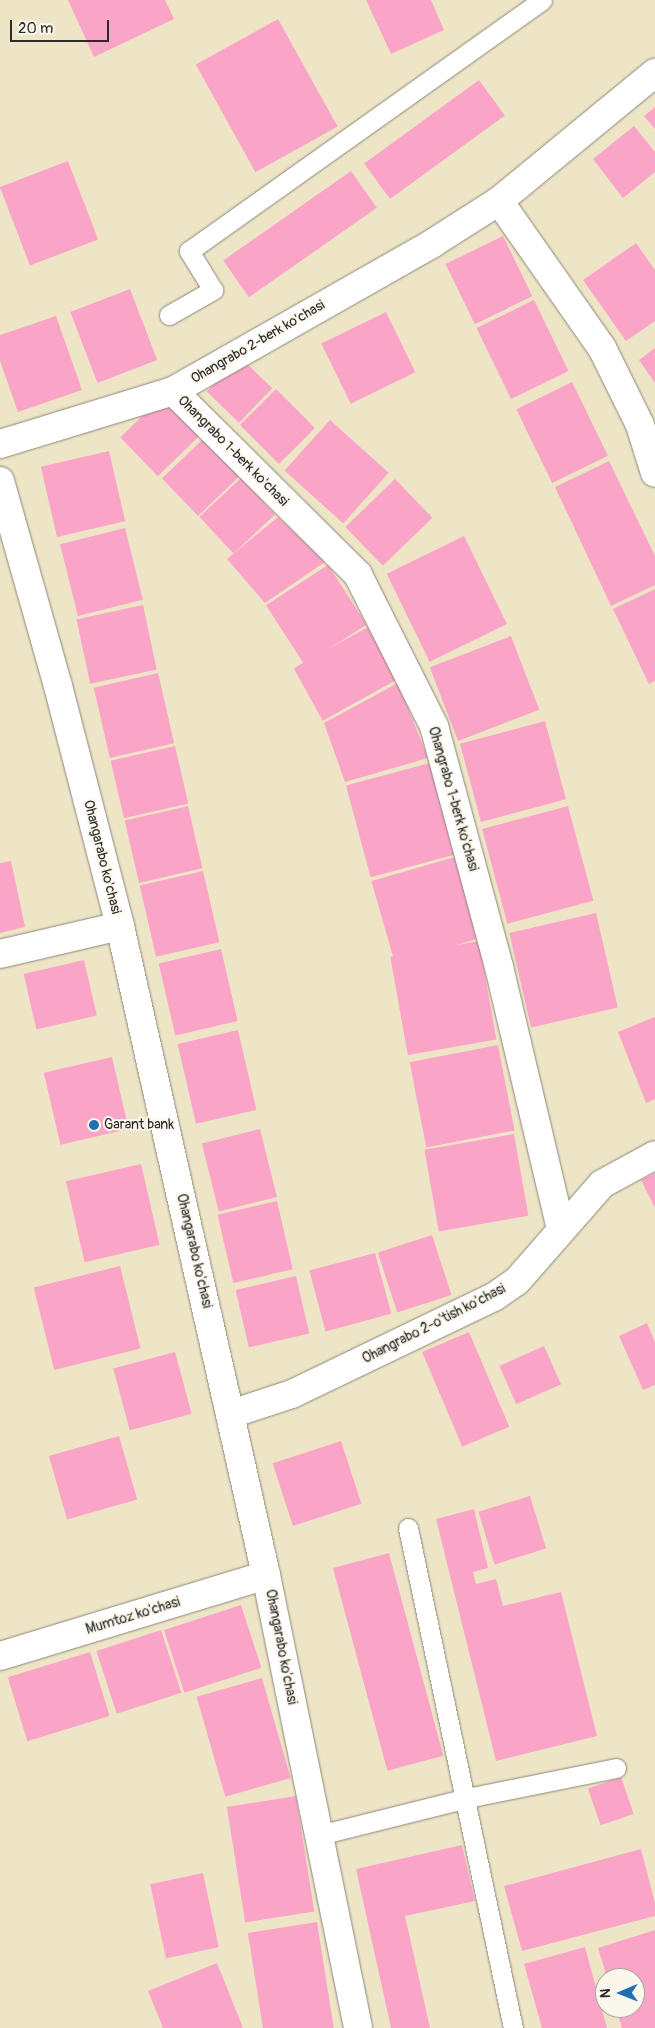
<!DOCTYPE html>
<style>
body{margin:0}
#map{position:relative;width:655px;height:2028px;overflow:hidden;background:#eee5c7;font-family:Pangolin,sans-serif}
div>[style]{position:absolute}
.building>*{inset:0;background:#faa5c8;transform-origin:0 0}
.roads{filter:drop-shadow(0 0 1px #8c8879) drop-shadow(0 0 1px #8c8879)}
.service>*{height:19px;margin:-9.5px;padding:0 9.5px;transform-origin:9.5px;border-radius:9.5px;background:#fff}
.minor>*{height:28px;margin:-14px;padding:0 14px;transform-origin:14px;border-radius:14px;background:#fff}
.tertiary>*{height:28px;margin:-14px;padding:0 14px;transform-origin:14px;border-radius:14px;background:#fff}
.dots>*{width:14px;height:14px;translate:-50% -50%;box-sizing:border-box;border:2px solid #fbf7ec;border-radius:50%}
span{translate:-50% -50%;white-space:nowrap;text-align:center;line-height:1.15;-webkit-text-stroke:4px #fbf7ec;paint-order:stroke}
.street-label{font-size:14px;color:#2b2b2b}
.poi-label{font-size:14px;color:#2b2b2b}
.left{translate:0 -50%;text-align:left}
.north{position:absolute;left:595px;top:1968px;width:50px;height:50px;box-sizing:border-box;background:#fbf7ec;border:1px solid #a8a59f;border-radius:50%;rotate:269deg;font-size:14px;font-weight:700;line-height:20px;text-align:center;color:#2b2b2b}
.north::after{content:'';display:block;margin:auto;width:18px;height:22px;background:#1f6fb2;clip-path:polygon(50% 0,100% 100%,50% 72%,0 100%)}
.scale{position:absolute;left:10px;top:20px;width:99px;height:22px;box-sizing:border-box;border:2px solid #2b2b2b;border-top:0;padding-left:6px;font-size:15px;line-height:18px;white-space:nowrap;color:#2b2b2b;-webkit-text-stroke:4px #fbf7ec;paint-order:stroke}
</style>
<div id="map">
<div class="building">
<i style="clip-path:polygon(68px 0,165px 0,174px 19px,94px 57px)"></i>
<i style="clip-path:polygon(366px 0,431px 0,444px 30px,391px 54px)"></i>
<i style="left:278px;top:19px;width:123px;height:94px;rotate:61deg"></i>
<i style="left:479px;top:80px;width:44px;height:142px;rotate:54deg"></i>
<i style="clip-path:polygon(655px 107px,655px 129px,644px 116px)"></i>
<i style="clip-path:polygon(634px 126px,655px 152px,655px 172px,623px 198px,593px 159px)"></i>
<i style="left:68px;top:161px;width:84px;height:73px;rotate:69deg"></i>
<i style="left:351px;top:171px;width:45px;height:156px;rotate:55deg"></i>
<i style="left:503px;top:236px;width:67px;height:64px;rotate:64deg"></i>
<i style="clip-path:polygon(636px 243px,655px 270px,655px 321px,626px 341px,583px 280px)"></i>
<i style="left:130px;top:289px;width:76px;height:64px;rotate:69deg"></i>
<i style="left:534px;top:300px;width:79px;height:64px;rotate:64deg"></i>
<i style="left:386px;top:312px;width:67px;height:72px;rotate:64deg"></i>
<i style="clip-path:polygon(56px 316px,82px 390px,18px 412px,0 361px,0 335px)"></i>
<i style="clip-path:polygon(655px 348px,655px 383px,639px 360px)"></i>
<i style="left:240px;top:357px;width:45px;height:48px;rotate:44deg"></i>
<i style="left:572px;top:382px;width:82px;height:62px;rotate:64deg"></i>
<i style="left:276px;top:389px;width:55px;height:51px;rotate:45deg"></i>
<i style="left:162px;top:397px;width:54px;height:58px;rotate:46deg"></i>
<i style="left:330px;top:420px;width:79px;height:68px;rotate:42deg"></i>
<i style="left:203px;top:439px;width:52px;height:57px;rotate:46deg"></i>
<i style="left:109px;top:451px;width:72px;height:70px;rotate:77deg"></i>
<i style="clip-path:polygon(609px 461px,655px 556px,655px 585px,611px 606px,555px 487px)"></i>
<i style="left:241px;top:478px;width:50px;height:57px;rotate:47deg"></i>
<i style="left:395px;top:479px;width:54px;height:69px;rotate:46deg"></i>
<i style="clip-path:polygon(278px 517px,325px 562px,265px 603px,227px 559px)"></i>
<i style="left:125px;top:528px;width:74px;height:67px;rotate:76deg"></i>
<i style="left:464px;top:536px;width:98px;height:86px;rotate:64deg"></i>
<i style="left:328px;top:565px;width:71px;height:74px;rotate:57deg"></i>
<i style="clip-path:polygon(655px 589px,655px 681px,649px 684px,613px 609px)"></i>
<i style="left:143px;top:605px;width:66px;height:68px;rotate:78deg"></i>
<i style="left:368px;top:627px;width:60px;height:85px;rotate:61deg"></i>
<i style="left:511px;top:636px;width:79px;height:87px;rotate:69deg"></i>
<i style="left:158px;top:673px;width:72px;height:66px;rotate:77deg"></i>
<i style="clip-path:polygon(398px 683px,428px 758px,345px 782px,324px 723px)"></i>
<i style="left:545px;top:721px;width:81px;height:88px;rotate:75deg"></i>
<i style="left:175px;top:746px;width:59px;height:66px;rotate:77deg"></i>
<i style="left:430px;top:763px;width:95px;height:87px;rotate:75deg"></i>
<i style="left:188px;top:806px;width:64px;height:65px;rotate:77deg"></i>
<i style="left:568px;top:806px;width:98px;height:89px;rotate:75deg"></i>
<i style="left:455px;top:857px;width:85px;height:87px;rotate:74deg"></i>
<i style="clip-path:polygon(11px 861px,25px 927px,0 933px,0 863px)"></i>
<i style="left:203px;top:871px;width:73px;height:65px;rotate:77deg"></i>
<i style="left:596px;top:913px;width:97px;height:89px;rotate:77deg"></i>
<i style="left:479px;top:941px;width:100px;height:90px;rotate:80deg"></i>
<i style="left:221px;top:949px;width:74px;height:64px;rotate:77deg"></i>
<i style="left:84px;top:960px;width:57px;height:62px;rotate:77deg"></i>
<i style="clip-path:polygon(655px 1017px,655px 1099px,646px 1103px,618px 1032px)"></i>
<i style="left:238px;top:1030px;width:82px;height:62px;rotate:77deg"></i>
<i style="left:498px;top:1045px;width:87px;height:90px;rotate:79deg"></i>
<i style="left:112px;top:1057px;width:74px;height:70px;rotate:77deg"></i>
<i style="left:260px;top:1129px;width:70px;height:60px;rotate:76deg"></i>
<i style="left:514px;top:1134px;width:83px;height:91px;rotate:80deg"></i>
<i style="left:141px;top:1164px;width:83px;height:77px;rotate:77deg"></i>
<i style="clip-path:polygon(655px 1173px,655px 1208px,641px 1180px)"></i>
<i style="left:277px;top:1201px;width:70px;height:61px;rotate:77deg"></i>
<i style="left:432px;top:1235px;width:63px;height:57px;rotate:72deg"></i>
<i style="left:375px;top:1253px;width:63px;height:68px;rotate:75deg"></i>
<i style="left:120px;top:1266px;width:85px;height:89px;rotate:76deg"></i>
<i style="left:296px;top:1276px;width:59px;height:62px;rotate:77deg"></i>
<i style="clip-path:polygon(647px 1323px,655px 1342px,655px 1385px,643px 1390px,619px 1336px)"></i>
<i style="left:469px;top:1332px;width:103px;height:51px;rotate:67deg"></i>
<i style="left:544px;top:1346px;width:42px;height:49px;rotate:66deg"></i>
<i style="left:175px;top:1352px;width:64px;height:64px;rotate:75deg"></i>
<i style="left:119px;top:1436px;width:66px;height:73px;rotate:74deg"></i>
<i style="left:341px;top:1441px;width:66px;height:72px;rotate:72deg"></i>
<i style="left:530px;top:1496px;width:55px;height:54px;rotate:73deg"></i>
<i style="clip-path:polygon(474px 1509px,488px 1568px,473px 1572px,476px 1584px,496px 1579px,503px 1606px,561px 1592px,597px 1736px,496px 1761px,436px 1519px)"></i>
<i style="left:389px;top:1553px;width:210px;height:58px;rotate:75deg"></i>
<i style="left:241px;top:1605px;width:66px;height:81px;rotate:72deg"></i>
<i style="left:161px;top:1630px;width:66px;height:68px;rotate:72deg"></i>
<i style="left:90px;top:1652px;width:67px;height:86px;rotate:73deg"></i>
<i style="left:262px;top:1678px;width:104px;height:68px;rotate:74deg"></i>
<i style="left:621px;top:1777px;width:39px;height:35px;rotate:71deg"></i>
<i style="left:296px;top:1796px;width:117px;height:70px;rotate:81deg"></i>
<i style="clip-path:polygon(462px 1845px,475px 1901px,405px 1916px,430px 2028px,391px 2028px,356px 1869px)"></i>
<i style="clip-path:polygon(641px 1849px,655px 1903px,655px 1916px,522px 1951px,504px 1886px)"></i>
<i style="left:203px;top:1873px;width:76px;height:54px;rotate:78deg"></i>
<i style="left:317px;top:1922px;width:107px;height:70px;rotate:81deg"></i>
<i style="clip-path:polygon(655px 1930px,655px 2028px,622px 2028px,616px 2008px,635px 2008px,635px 1978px,607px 1978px,598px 1948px)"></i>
<i style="clip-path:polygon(585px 1947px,607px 2028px,542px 2028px,524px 1964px)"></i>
<i style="clip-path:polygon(217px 1963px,243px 2028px,163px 2028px,148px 1991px)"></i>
</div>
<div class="roads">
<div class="service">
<i style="left:169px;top:315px;width:51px;rotate:-29.6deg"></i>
<i style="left:213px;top:290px;width:46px;rotate:-121.6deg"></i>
<i style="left:189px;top:251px;width:433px;rotate:-35.4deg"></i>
<i style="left:408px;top:1528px;width:511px;rotate:78.14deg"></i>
<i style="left:319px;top:1835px;width:153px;rotate:-14deg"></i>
<i style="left:467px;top:1798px;width:152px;rotate:-11.4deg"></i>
</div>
<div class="minor">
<i style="left:499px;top:201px;width:179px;rotate:55deg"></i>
<i style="left:602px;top:348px;width:86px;rotate:63.7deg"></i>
<i style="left:640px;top:425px;width:50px;rotate:72.6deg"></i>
<i style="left:173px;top:391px;width:261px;rotate:44.8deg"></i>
<i style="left:358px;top:575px;width:169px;rotate:63.3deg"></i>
<i style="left:434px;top:726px;width:250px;rotate:74.9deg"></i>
<i style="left:499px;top:967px;width:270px;rotate:76.7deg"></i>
<i style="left:0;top:444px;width:181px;rotate:-17deg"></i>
<i style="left:173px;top:391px;width:299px;rotate:-29.6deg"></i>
<i style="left:433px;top:243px;width:78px;rotate:-32.5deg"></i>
<i style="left:499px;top:201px;width:202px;rotate:-39.4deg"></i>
<i style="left:0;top:954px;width:123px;rotate:-13.1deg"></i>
<i style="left:231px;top:1414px;width:64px;rotate:-18.2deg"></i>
<i style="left:292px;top:1394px;width:224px;rotate:-25.7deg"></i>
<i style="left:494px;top:1297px;width:28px;rotate:-35deg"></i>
<i style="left:517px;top:1281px;width:129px;rotate:-48.8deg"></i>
<i style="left:602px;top:1184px;width:60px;rotate:-28.7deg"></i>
<i style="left:0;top:1656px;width:278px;rotate:-16.9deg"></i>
</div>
<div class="tertiary">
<i style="left:0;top:481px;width:213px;rotate:74.2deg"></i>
<i style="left:58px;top:686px;width:248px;rotate:75.5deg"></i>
<i style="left:120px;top:926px;width:665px;rotate:77.32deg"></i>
<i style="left:266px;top:1575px;width:462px;rotate:78.5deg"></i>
</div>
</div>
<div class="dots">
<i style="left:94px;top:1125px;background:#1f6fb2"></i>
</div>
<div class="street-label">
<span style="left:258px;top:342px;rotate:-30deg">Ohangrabo 2-berk ko'chasi</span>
<span style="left:233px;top:451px;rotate:45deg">Ohangrabo 1-berk ko'chasi</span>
<span style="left:453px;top:799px;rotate:74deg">Ohangrabo 1-berk ko'chasi</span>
<span style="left:102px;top:857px;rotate:76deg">Ohangarabo ko'chasi</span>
<span style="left:194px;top:1251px;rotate:77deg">Ohangarabo ko'chasi</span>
<span style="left:434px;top:1324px;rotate:-27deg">Ohangrabo 2-o'tish ko'chasi</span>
<span style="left:133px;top:1616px;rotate:-17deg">Mumtoz ko'chasi</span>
<span style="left:281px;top:1647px;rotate:79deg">Ohangarabo ko'chasi</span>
</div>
<div class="poi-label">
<span class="left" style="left:104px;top:1125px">Garant bank</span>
</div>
<div class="north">N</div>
<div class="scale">20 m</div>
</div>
